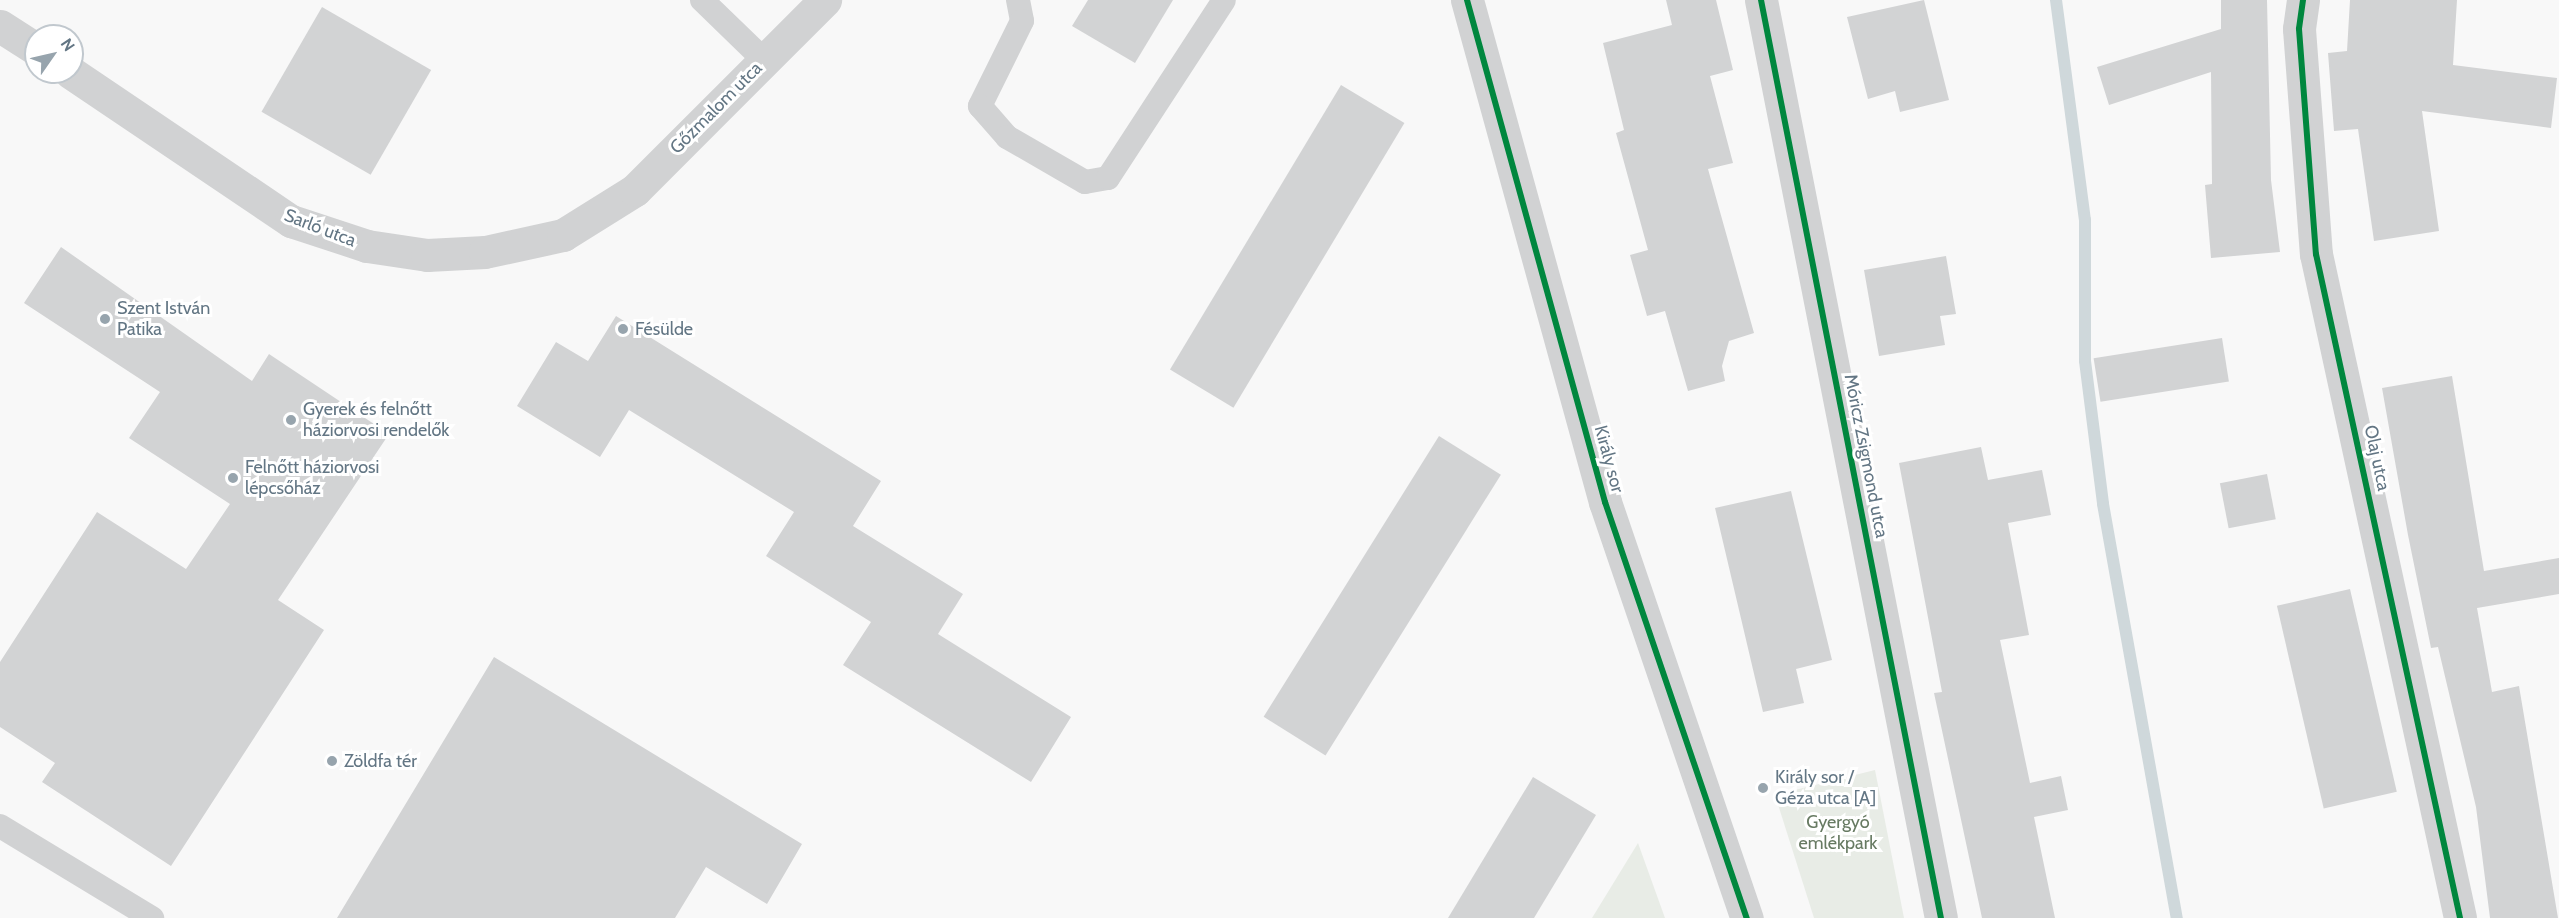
<!DOCTYPE html>
<meta charset="utf-8">
<style>
body{margin:0}
#map{position:relative;width:2559px;height:918px;overflow:hidden;background:#f8f8f8;font-family:Cabin,sans-serif}
div>[style]{position:absolute}
.green>*{inset:0;background:#e8ece6}
.stream>*{height:12px;margin:-6px;padding:0 6px;transform-origin:6px;border-radius:6px;background:#cfd8db}
.building>*{inset:0;background:#d2d3d4;transform-origin:0 0}
.service>*{height:24px;margin:-12px;padding:0 12px;transform-origin:12px;border-radius:12px;background:#d1d2d3}
.minor>*{height:33px;margin:-16.5px;padding:0 16.5px;transform-origin:16.5px;border-radius:16.5px;background:#d1d2d3}
.cycleway>*{height:6px;margin:-3px;padding:0 3px;transform-origin:3px;border-radius:3px;background:#00873e}
.dots>*{width:16px;height:16px;translate:-50% -50%;box-sizing:border-box;border:3px solid #fff;border-radius:50%}
span{translate:-50% -50%;white-space:nowrap;text-align:center;line-height:1.15;-webkit-text-stroke:6px #fff;paint-order:stroke}
.street-label{font-size:18px;color:#637684}
.poi-label{font-size:18px;color:#637684}
.left{translate:0 -50%;text-align:left}
.park-label{font-size:18px;color:#677a62}
.north{position:absolute;left:24px;top:24px;width:60px;height:60px;box-sizing:border-box;background:#fff;border:2px solid #c1c8ce;border-radius:50%;rotate:56deg;font-size:16px;font-weight:700;line-height:24px;text-align:center;color:#637684}
.north::after{content:'';display:block;margin:auto;width:21px;height:27px;background:#97a4ad;clip-path:polygon(50% 0,100% 100%,50% 72%,0 100%)}
</style>
<div id="map">
<div class="green">
<i style="clip-path:polygon(1875px 770px,1904px 918px,1814px 918px,1775px 795px)"></i>
<i style="clip-path:polygon(1638px 843px,1665px 918px,1592px 918px)"></i>
</div>
<div class="stream">
<i style="left:2056px;top:0;width:222px;rotate:82.5deg"></i>
<i style="left:2085px;top:220px;width:141px;rotate:90deg"></i>
<i style="left:2085px;top:361px;width:144px;rotate:82.8deg"></i>
<i style="left:2103px;top:504px;width:421px;rotate:79.9deg"></i>
</div>
<div class="building">
<i style="clip-path:polygon(1088px 0,1173px 0,1135px 63px,1072px 26px)"></i>
<i style="clip-path:polygon(1666px 0,1716px 0,1733px 70px,1710px 76px,1733px 163px,1708px 169px,1754px 333px,1729px 341px,1722px 366px,1725px 381px,1688px 391px,1665px 311px,1647px 316px,1630px 255px,1648px 250px,1616px 133px,1624px 130px,1603px 43px,1672px 25px)"></i>
<i style="clip-path:polygon(1924px 0,1949px 100px,1900px 112px,1895px 91px,1868px 99px,1847px 17px)"></i>
<i style="clip-path:polygon(2221px 0,2267px 0,2271px 180px,2280px 252px,2211px 258px,2205px 185px,2212px 184px,2211px 72px,2109px 105px,2097px 67px,2221px 29px)"></i>
<i style="clip-path:polygon(2350px 0,2457px 0,2453px 65px,2557px 78px,2551px 128px,2422px 111px,2439px 231px,2374px 241px,2358px 129px,2334px 131px,2328px 53px,2347px 51px)"></i>
<i style="left:322px;top:7px;width:126px;height:121px;rotate:30deg"></i>
<i style="left:1341px;top:85px;width:74px;height:332px;rotate:31deg"></i>
<i style="clip-path:polygon(61px 247px,252px 381px,269px 354px,389px 434px,278px 600px,324px 630px,171px 866px,42px 782px,55px 763px,0 727px,0 662px,97px 512px,186px 569px,230px 504px,129px 438px,160px 392px,24px 303px)"></i>
<i style="clip-path:polygon(1946px 256px,1956px 314px,1940px 316px,1945px 345px,1879px 356px,1864px 270px)"></i>
<i style="clip-path:polygon(616px 316px,881px 481px,853px 526px,963px 594px,938px 634px,1071px 717px,1031px 782px,843px 665px,871px 622px,766px 556px,794px 512px,629px 410px,600px 457px,517px 406px,556px 342px,588px 361px)"></i>
<i style="left:2222px;top:338px;width:44px;height:130px;rotate:81deg"></i>
<i style="clip-path:polygon(2452px 376px,2484px 571px,2559px 558px,2559px 594px,2477px 608px,2492px 692px,2519px 686px,2558px 918px,2490px 918px,2476px 807px,2438px 647px,2431px 648px,2408px 535px,2382px 388px)"></i>
<i style="left:1439px;top:436px;width:73px;height:331px;rotate:32deg"></i>
<i style="clip-path:polygon(1981px 447px,1988px 480px,2042px 470px,2051px 515px,2008px 523px,2029px 635px,2000px 640px,2030px 783px,2061px 776px,2068px 810px,2034px 817px,2055px 918px,1982px 918px,1934px 693px,1942px 692px,1899px 463px)"></i>
<i style="left:2267px;top:474px;width:46px;height:48px;rotate:79deg"></i>
<i style="clip-path:polygon(1791px 491px,1832px 660px,1796px 669px,1804px 703px,1763px 712px,1715px 508px)"></i>
<i style="left:2350px;top:589px;width:208px;height:75px;rotate:77deg"></i>
<i style="clip-path:polygon(494px 657px,802px 844px,767px 904px,706px 867px,675px 918px,337px 918px)"></i>
<i style="clip-path:polygon(1533px 777px,1596px 815px,1534px 918px,1448px 918px)"></i>
</div>
<div class="service">
<i style="left:702px;top:0;width:86px;rotate:44.1deg"></i>
<i style="left:1018px;top:0;width:21px;rotate:79deg"></i>
<i style="left:1022px;top:21px;width:95px;rotate:116.3deg"></i>
<i style="left:980px;top:106px;width:41px;rotate:48.9deg"></i>
<i style="left:1007px;top:137px;width:90px;rotate:30deg"></i>
<i style="left:1085px;top:182px;width:23px;rotate:-10deg"></i>
<i style="left:1108px;top:178px;width:212px;rotate:-56.9deg"></i>
<i style="left:0;top:826px;width:178px;rotate:31.2deg"></i>
</div>
<div class="minor">
<i style="left:1467px;top:0;width:521px;rotate:74.63deg"></i>
<i style="left:1605px;top:502px;width:440px;rotate:71.2deg"></i>
<i style="left:1761px;top:0;width:935px;rotate:78.91deg"></i>
<i style="left:2303px;top:0;width:29px;rotate:98deg"></i>
<i style="left:2299px;top:29px;width:226px;rotate:85.7deg"></i>
<i style="left:2316px;top:254px;width:679px;rotate:77.76deg"></i>
<i style="left:0;top:26px;width:43px;rotate:32.6deg"></i>
<i style="left:70px;top:72px;width:267px;rotate:34deg"></i>
<i style="left:291px;top:221px;width:80px;rotate:18.2deg"></i>
<i style="left:367px;top:246px;width:61px;rotate:8.5deg"></i>
<i style="left:427px;top:255px;width:58px;rotate:-3deg"></i>
<i style="left:485px;top:252px;width:80px;rotate:-12.3deg"></i>
<i style="left:563px;top:235px;width:85px;rotate:-32deg"></i>
<i style="left:635px;top:190px;width:269px;rotate:-45deg"></i>
</div>
<div class="cycleway">
<i style="left:1467px;top:0;width:521px;rotate:74.63deg"></i>
<i style="left:1605px;top:502px;width:440px;rotate:71.2deg"></i>
<i style="left:1761px;top:0;width:935px;rotate:78.91deg"></i>
<i style="left:2303px;top:0;width:29px;rotate:98deg"></i>
<i style="left:2299px;top:29px;width:226px;rotate:85.7deg"></i>
<i style="left:2316px;top:254px;width:679px;rotate:77.76deg"></i>
</div>
<div class="dots">
<i style="left:105px;top:319px;background:#97a4ad"></i>
<i style="left:623px;top:329px;background:#97a4ad"></i>
<i style="left:291px;top:420px;background:#97a4ad"></i>
<i style="left:233px;top:478px;background:#97a4ad"></i>
<i style="left:332px;top:761px;background:#97a4ad"></i>
<i style="left:1763px;top:788px;background:#97a4ad"></i>
</div>
<div class="street-label">
<span style="left:716px;top:108px;rotate:-45deg">Gőzmalom utca</span>
<span style="left:320px;top:228px;rotate:21deg">Sarló utca</span>
<span style="left:1866px;top:456px;rotate:79deg">Móricz Zsigmond utca</span>
<span style="left:2377px;top:458px;rotate:78deg">Olaj utca</span>
<span style="left:1609px;top:459px;rotate:75deg">Király sor</span>
</div>
<div class="poi-label">
<span class="left" style="left:117px;top:319px">Szent István<br>Patika</span>
<span class="left" style="left:635px;top:329px">Fésülde</span>
<span class="left" style="left:303px;top:420px">Gyerek és felnőtt<br>háziorvosi rendelők</span>
<span class="left" style="left:245px;top:478px">Felnőtt háziorvosi<br>lépcsőház</span>
<span class="left" style="left:344px;top:761px">Zöldfa tér</span>
<span class="left" style="left:1775px;top:788px">Király sor /<br>Géza utca [A]</span>
</div>
<div class="park-label">
<span style="left:1838px;top:833px">Gyergyó<br>emlékpark</span>
</div>
<div class="north">N</div>
</div>
